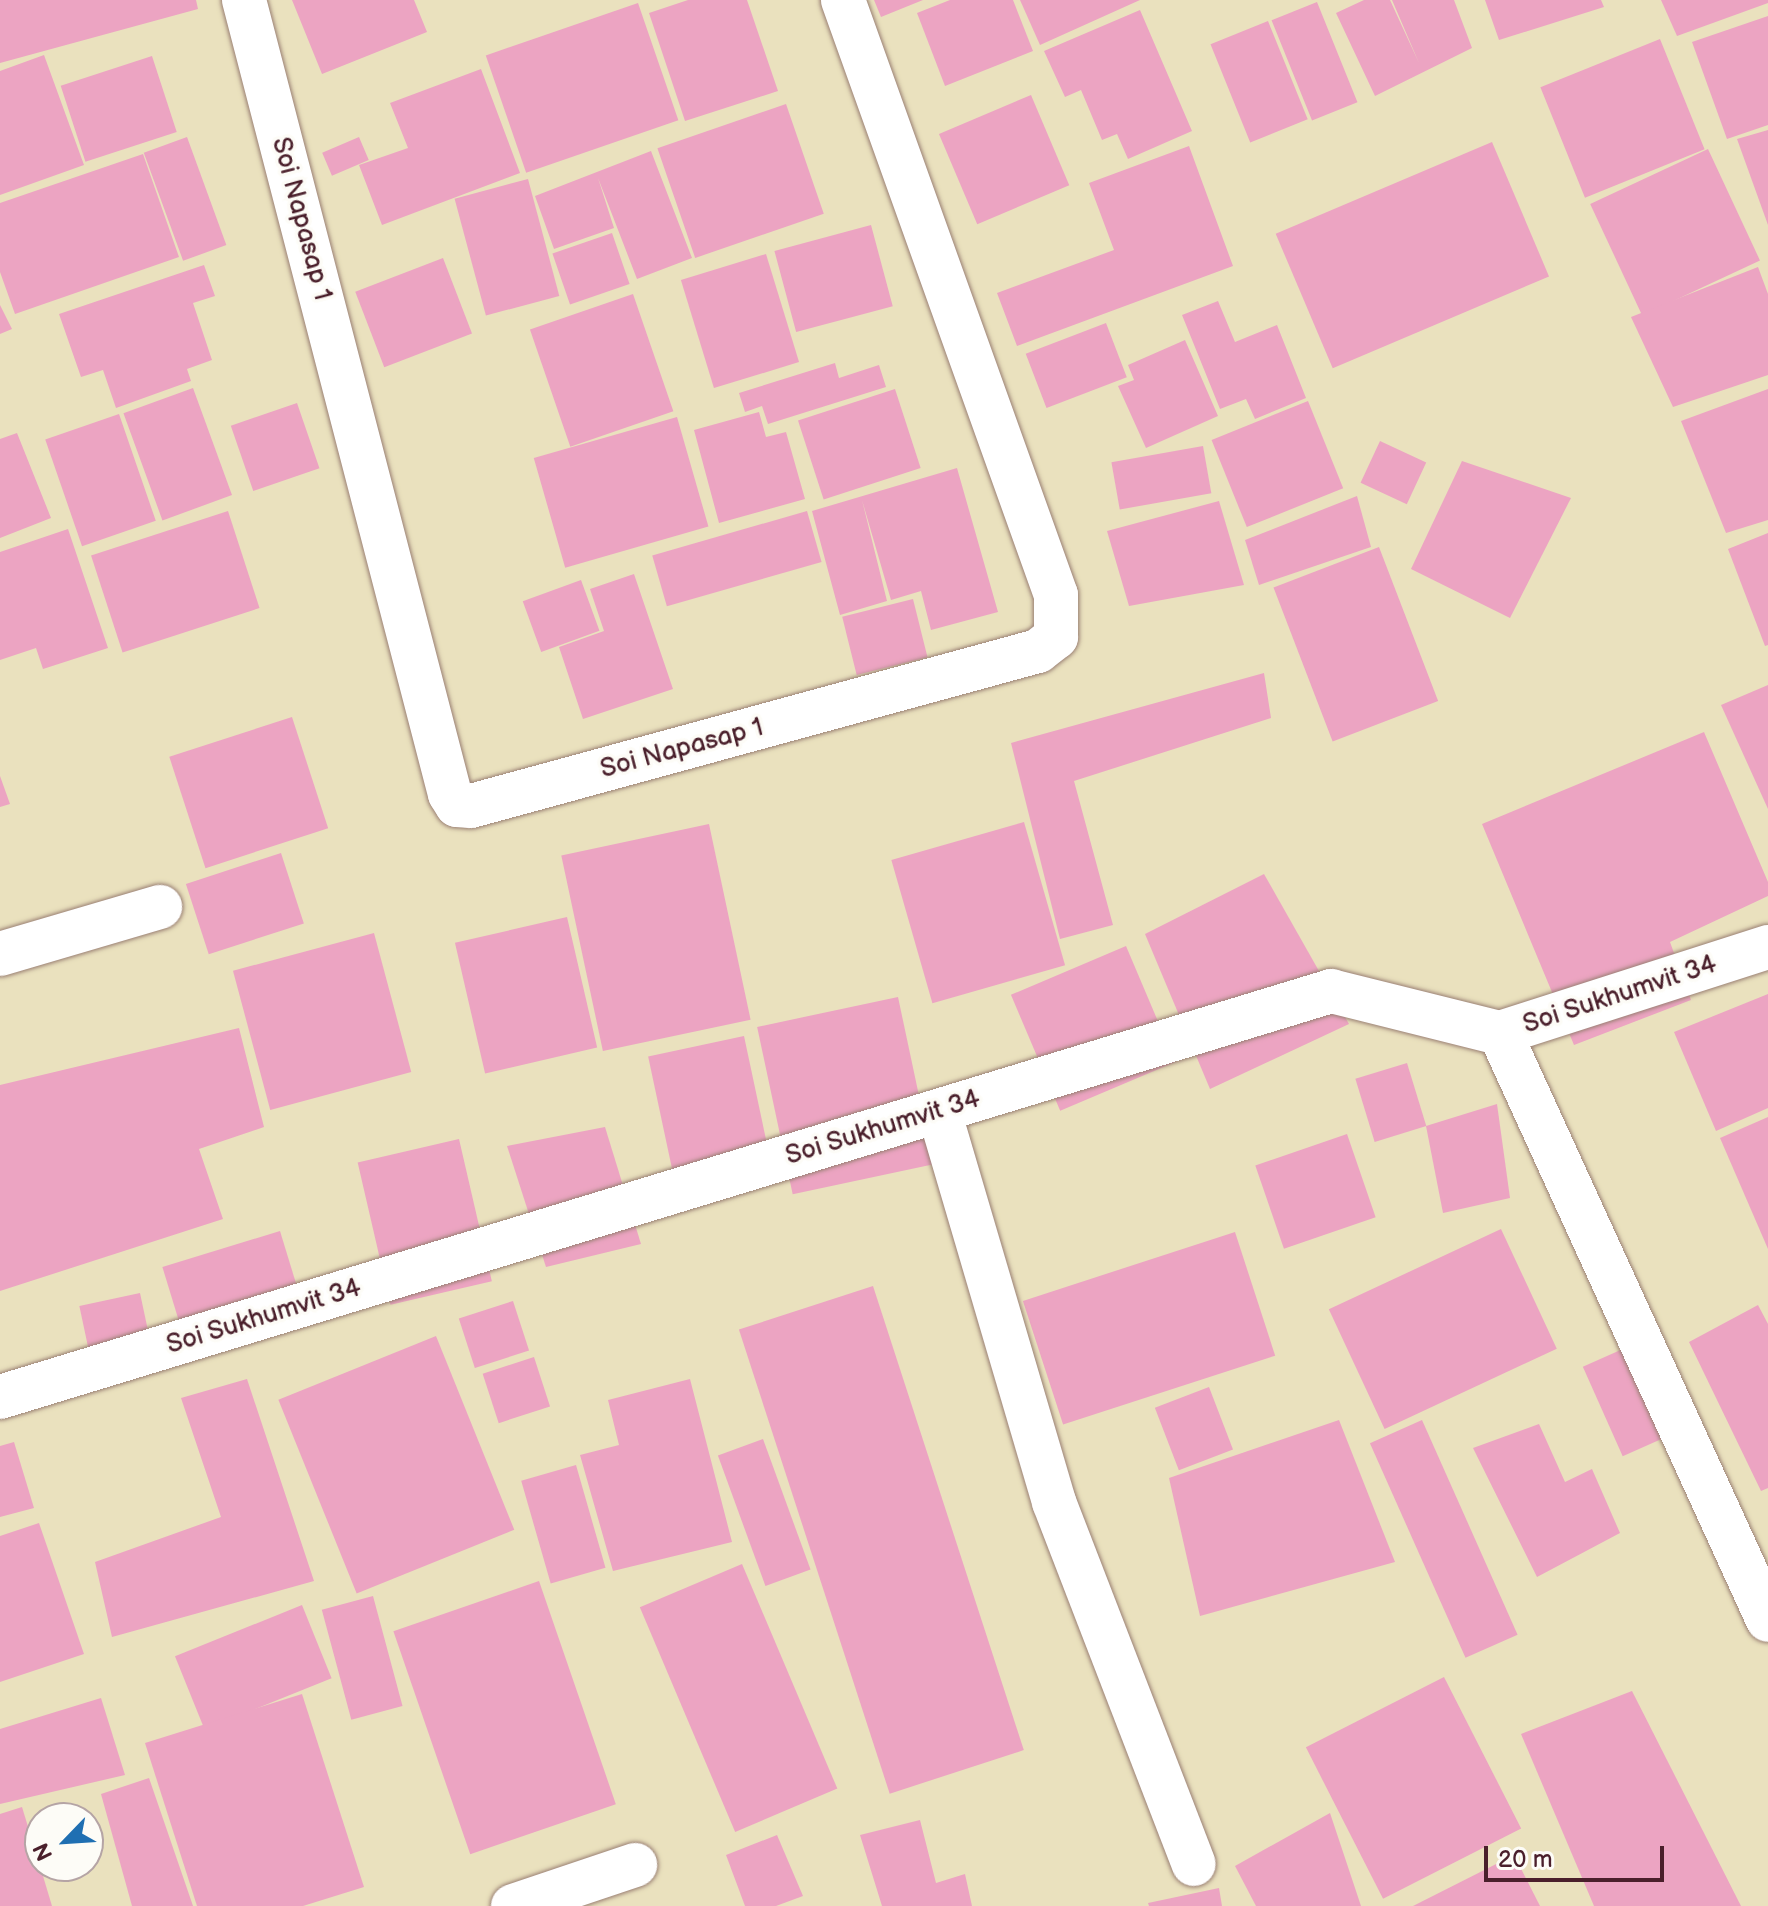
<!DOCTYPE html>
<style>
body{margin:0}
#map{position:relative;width:1768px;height:1906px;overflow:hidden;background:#eae1be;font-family:"Balsamiq Sans",sans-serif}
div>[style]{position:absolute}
.building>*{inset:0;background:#eca4c2;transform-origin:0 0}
.roads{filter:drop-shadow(0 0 2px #9a8074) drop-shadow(0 0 2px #9a8074)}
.minor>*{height:44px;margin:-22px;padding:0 22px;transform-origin:22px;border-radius:22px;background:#fff}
span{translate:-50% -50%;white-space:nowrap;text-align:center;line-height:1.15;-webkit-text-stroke:7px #fdfcf7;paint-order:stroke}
.street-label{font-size:26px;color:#4a1f2b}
.north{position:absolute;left:24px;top:1802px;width:80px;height:80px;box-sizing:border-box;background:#fdfcf7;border:2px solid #b5a4a5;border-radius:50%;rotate:245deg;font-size:22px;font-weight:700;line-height:32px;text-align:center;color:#4a1f2b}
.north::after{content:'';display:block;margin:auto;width:28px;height:36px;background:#1f6fb2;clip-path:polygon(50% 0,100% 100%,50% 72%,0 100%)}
.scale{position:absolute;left:1484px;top:1846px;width:180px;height:36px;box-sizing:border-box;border:4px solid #4a1f2b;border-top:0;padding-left:10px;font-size:24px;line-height:28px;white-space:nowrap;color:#4a1f2b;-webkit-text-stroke:6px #fdfcf7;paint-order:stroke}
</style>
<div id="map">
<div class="building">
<i style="clip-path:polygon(0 0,196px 0,198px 9px,0 63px)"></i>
<i style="clip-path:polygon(292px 0,414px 0,427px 32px,322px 74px)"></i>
<i style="clip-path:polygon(688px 0,747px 0,778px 91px,685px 121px,649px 13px)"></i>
<i style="clip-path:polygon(874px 0,923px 0,881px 17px)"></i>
<i style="clip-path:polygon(950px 0,1013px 0,1033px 51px,945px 86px,917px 13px)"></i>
<i style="clip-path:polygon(1020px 0,1140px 0,1040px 45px)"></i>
<i style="clip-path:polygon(1364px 0,1390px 0,1419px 63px,1392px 0,1454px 0,1472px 48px,1375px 96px,1336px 13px)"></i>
<i style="clip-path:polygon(1485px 0,1601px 0,1604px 7px,1499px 40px)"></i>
<i style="clip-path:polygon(1661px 0,1768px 0,1768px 3px,1677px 36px)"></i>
<i style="left:1317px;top:2px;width:108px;height:49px;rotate:68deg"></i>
<i style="left:638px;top:3px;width:124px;height:161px;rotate:71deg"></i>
<i style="clip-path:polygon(1140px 10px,1192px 131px,1128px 159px,1117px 134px,1102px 140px,1081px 90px,1065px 97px,1044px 51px)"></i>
<i style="clip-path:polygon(1768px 16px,1768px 125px,1727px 139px,1692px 42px)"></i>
<i style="left:1268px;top:21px;width:106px;height:62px;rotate:68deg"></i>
<i style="left:1660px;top:39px;width:119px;height:129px;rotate:68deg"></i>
<i style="clip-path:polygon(44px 55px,84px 165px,0 195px,0 71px)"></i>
<i style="left:152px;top:56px;width:80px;height:96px;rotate:72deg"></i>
<i style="clip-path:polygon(481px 69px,520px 173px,382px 225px,359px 165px,408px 148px,390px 103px)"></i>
<i style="left:1031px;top:95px;width:98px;height:100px;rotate:67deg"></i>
<i style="left:786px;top:104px;width:116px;height:136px;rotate:71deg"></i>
<i style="clip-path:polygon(1768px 130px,1768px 225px,1737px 139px)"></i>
<i style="left:187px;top:137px;width:115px;height:46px;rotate:70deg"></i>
<i style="left:359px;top:137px;width:25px;height:40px;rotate:67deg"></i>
<i style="left:1492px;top:142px;width:146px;height:235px;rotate:67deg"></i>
<i style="clip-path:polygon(1189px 146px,1233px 266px,1017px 346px,997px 293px,1114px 250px,1089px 183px)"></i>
<i style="left:1708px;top:149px;width:123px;height:130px;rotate:65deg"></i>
<i style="clip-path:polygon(651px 151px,692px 258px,637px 279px,598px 178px,614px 228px,554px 249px,535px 196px)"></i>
<i style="clip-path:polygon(143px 154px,179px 257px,15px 314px,0 272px,0 203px)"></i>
<i style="left:528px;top:179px;width:121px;height:76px;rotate:75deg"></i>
<i style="left:871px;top:225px;width:84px;height:100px;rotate:75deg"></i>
<i style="left:612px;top:233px;width:54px;height:63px;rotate:71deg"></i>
<i style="left:766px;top:254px;width:113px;height:89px;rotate:73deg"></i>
<i style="left:443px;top:258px;width:81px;height:94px;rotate:69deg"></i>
<i style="clip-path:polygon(204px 265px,215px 296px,193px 303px,212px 360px,187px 369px,191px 381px,116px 408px,103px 370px,81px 377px,59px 314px)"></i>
<i style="clip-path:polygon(1758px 267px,1768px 294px,1768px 375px,1673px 407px,1631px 317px)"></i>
<i style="left:633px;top:294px;width:124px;height:109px;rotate:71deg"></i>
<i style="clip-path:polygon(1218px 301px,1235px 342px,1277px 325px,1306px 398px,1255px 419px,1246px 399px,1220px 409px,1182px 315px)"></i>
<i style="clip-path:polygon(0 305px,12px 329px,0 334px)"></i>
<i style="left:1106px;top:323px;width:58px;height:86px;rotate:69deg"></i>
<i style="clip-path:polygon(1185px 340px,1218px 416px,1146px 448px,1118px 386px,1134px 380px,1128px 365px)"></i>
<i style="clip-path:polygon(835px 363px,839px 378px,879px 365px,886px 387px,768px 424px,762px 406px,745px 412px,739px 393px)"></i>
<i style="left:193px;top:388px;width:114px;height:74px;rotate:70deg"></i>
<i style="left:895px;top:389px;width:83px;height:102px;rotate:72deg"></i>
<i style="clip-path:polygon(1768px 389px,1768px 520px,1726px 533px,1681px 421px)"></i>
<i style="left:1308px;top:401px;width:94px;height:104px;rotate:68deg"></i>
<i style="left:297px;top:403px;width:69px;height:70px;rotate:71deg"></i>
<i style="clip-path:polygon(759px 412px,766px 437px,786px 432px,805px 499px,719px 523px,694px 430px)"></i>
<i style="left:119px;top:414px;width:113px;height:78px;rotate:71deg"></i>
<i style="left:677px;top:417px;width:114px;height:149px;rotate:74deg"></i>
<i style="clip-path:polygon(17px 433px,51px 518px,0 538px,0 439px)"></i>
<i style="left:1380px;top:441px;width:51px;height:46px;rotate:25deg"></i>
<i style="left:1203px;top:446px;width:48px;height:93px;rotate:80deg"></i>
<i style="clip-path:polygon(1462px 461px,1571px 498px,1510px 618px,1411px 569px)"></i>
<i style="clip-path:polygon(957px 468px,998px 612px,931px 630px,921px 591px,891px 600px,862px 500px,887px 601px,840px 615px,812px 511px)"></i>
<i style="clip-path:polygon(1357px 496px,1371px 547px,1259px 585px,1245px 540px)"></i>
<i style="clip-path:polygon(1219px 501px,1244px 585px,1129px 606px,1107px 531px)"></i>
<i style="left:228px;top:511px;width:102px;height:144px;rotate:72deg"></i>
<i style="left:807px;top:511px;width:53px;height:161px;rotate:74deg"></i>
<i style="clip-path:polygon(68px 529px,108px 648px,43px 669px,36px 648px,0 660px,0 552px)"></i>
<i style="clip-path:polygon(1768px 533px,1768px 645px,1765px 646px,1728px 549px)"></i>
<i style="left:1379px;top:547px;width:165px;height:113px;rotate:69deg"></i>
<i style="clip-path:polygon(634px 574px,673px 689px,583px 719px,559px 647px,604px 631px,590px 589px)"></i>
<i style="left:581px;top:580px;width:54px;height:62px;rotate:70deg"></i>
<i style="left:913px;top:599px;width:60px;height:73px;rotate:76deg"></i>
<i style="clip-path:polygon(1264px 673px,1271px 718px,1074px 781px,1113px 925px,1060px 939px,1011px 743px)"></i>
<i style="clip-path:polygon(1768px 685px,1768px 809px,1721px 705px)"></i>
<i style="left:292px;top:717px;width:117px;height:129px;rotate:72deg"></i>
<i style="clip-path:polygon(1704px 732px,1768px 882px,1768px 896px,1670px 942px,1691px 1000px,1574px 1045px,1482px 824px)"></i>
<i style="clip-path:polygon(0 776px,10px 804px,0 807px)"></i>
<i style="left:1024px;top:822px;width:149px;height:138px;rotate:74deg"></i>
<i style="left:709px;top:824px;width:200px;height:151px;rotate:78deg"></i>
<i style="left:281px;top:853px;width:74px;height:100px;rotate:72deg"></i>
<i style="clip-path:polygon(1264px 874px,1349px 1024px,1210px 1089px,1145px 934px)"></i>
<i style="left:567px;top:917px;width:134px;height:115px;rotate:77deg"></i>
<i style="left:374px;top:933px;width:144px;height:146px;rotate:75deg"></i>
<i style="left:1126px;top:946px;width:126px;height:125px;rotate:67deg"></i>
<i style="clip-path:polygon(1768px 994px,1768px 1108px,1716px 1131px,1674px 1032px)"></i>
<i style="left:898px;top:997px;width:171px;height:144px;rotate:78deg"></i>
<i style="clip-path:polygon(239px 1028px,264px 1127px,199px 1149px,223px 1219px,0 1291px,0 1085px)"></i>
<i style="left:744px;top:1036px;width:129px;height:98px;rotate:78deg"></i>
<i style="left:1407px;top:1063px;width:66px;height:54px;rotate:73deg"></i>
<i style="clip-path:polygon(1497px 1104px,1510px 1198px,1443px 1213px,1426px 1126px)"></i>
<i style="clip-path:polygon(1768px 1117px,1768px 1249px,1720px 1138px)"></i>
<i style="clip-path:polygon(605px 1127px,641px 1244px,546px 1267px,507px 1146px)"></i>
<i style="left:1347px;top:1134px;width:88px;height:97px;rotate:71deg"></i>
<i style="left:459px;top:1139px;width:146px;height:104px;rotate:77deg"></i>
<i style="left:1501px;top:1229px;width:132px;height:190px;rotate:65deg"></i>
<i style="left:280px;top:1231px;width:68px;height:123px;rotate:73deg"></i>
<i style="left:1235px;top:1232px;width:130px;height:223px;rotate:72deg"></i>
<i style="left:873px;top:1286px;width:488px;height:141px;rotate:72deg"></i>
<i style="left:140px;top:1293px;width:45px;height:62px;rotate:78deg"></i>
<i style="left:513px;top:1301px;width:52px;height:57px;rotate:72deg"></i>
<i style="clip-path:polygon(1758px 1305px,1768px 1324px,1768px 1488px,1761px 1491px,1689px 1342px)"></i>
<i style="left:436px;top:1336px;width:209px;height:170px;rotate:68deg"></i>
<i style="left:1634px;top:1344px;width:98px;height:56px;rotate:66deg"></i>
<i style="left:534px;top:1357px;width:52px;height:54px;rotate:72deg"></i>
<i style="clip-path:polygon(247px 1379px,314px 1581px,112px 1637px,95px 1562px,221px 1517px,181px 1398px)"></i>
<i style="clip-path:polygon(690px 1379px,732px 1542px,613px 1571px,580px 1455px,619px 1445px,608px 1400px)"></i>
<i style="left:1209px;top:1387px;width:67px;height:58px;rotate:69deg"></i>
<i style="clip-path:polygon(1339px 1420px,1395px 1562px,1200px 1616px,1169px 1478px)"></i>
<i style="left:1422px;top:1420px;width:235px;height:57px;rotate:66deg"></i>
<i style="clip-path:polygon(1539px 1424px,1565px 1482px,1592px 1469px,1620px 1533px,1537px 1577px,1473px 1448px)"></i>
<i style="left:763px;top:1439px;width:139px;height:48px;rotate:70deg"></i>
<i style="clip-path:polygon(14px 1442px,34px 1508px,0 1517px,0 1446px)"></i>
<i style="left:576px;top:1465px;width:107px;height:57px;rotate:74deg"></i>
<i style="clip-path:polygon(39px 1523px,84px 1654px,0 1682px,0 1536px)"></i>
<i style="left:742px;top:1564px;width:244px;height:111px;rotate:67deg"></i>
<i style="left:539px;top:1581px;width:236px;height:154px;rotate:71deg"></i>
<i style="left:373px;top:1596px;width:114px;height:53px;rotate:75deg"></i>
<i style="left:302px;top:1605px;width:79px;height:137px;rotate:68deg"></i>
<i style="left:1444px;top:1677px;width:170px;height:155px;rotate:63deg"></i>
<i style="clip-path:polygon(1632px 1691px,1741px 1906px,1594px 1906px,1521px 1734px)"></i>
<i style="clip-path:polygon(302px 1694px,364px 1887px,303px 1906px,197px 1906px,145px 1743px)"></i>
<i style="clip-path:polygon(101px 1698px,125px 1775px,0 1804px,0 1729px)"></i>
<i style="clip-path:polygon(149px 1778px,193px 1906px,132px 1906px,101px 1794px)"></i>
<i style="clip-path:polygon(22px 1807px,40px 1866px,52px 1906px,0 1906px,0 1814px)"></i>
<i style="clip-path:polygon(1330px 1813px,1361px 1906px,1256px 1906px,1235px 1866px)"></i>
<i style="clip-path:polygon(920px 1820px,936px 1883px,965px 1874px,972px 1906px,882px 1906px,860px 1835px)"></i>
<i style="clip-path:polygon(777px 1835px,803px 1896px,776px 1906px,745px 1906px,726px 1855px)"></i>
<i style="clip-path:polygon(1514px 1855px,1540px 1906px,1413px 1906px)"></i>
<i style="clip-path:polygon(1219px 1888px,1222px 1906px,1149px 1906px,1148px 1903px)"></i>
</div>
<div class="roads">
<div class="minor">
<i style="left:244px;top:0;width:820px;rotate:75.46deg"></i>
<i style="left:450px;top:794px;width:13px;rotate:58deg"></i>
<i style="left:457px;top:805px;width:14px;rotate:4deg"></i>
<i style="left:471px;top:806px;width:588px;rotate:-15.29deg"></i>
<i style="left:1038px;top:651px;width:23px;rotate:-38deg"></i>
<i style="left:1056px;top:637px;width:42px;rotate:-90deg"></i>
<i style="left:1056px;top:595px;width:632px;rotate:-109.7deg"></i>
<i style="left:0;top:954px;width:167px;rotate:-16.4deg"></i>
<i style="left:1500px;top:1033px;width:645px;rotate:65.46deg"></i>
<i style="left:939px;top:1111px;width:408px;rotate:73.6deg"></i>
<i style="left:1054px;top:1502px;width:388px;rotate:68.9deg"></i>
<i style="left:0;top:1397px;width:1392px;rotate:-16.96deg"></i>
<i style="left:1331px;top:991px;width:174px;rotate:14deg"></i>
<i style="left:1500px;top:1033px;width:281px;rotate:-17.8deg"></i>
<i style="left:513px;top:1906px;width:129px;rotate:-18.6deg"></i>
</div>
</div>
<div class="street-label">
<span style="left:301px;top:219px;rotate:75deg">Soi Napasap 1</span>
<span style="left:682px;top:749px;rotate:-15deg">Soi Napasap 1</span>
<span style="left:1620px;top:995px;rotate:-18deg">Soi Sukhumvit 34</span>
<span style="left:883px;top:1128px;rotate:-17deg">Soi Sukhumvit 34</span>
<span style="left:264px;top:1317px;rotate:-17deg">Soi Sukhumvit 34</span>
</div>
<div class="north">N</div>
<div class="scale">20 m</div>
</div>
